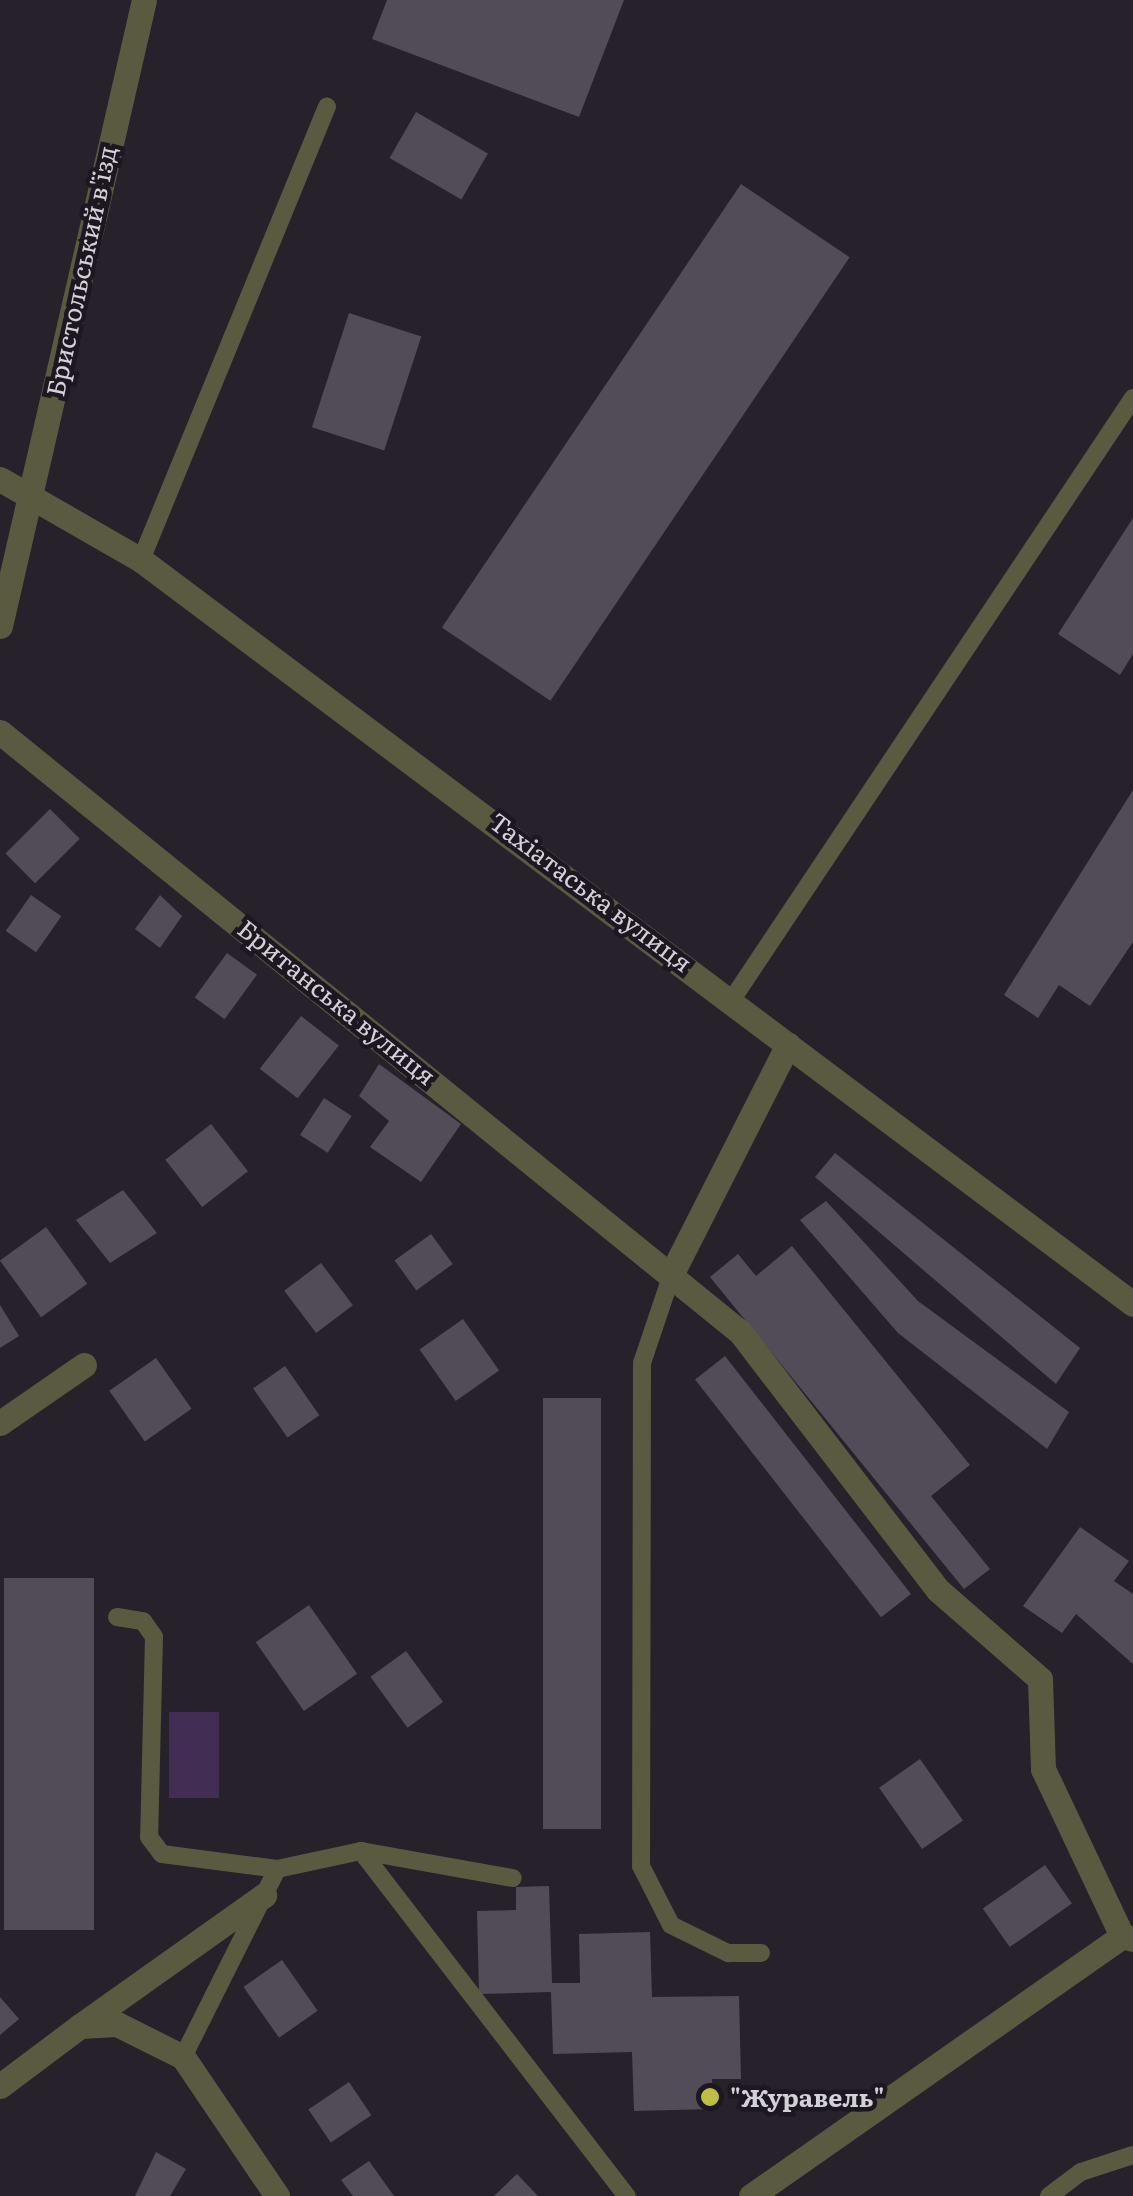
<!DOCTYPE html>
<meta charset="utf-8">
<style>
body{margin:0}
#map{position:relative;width:1133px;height:2196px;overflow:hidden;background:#26212b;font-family:Literata,serif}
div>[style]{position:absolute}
.green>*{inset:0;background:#422e55;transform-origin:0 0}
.building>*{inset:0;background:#524c58;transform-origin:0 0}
.service>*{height:18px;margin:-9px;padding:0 9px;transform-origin:9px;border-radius:9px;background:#595a40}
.minor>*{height:25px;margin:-12.5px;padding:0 12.5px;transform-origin:12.5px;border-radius:12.5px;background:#595a40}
.dots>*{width:28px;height:28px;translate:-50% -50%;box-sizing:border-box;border:5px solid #1c1721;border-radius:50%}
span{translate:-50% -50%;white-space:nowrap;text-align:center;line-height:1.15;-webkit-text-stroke:9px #1c1721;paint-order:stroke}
.street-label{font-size:25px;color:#d3d0d7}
.poi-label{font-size:25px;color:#d3d0d7;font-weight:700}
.left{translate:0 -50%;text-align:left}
</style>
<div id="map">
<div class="green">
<i style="left:169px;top:1712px;width:50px;height:86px"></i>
</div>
<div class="building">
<i style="clip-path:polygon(387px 0,624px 0,579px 117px,372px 39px)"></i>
<i style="left:416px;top:112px;width:83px;height:53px;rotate:30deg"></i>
<i style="left:741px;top:184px;width:131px;height:535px;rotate:34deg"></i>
<i style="left:349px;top:313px;width:76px;height:120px;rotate:18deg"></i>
<i style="clip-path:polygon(1133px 518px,1133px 654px,1120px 675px,1058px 634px)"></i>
<i style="clip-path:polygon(1133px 790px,1133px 942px,1090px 1006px,1059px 985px,1038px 1018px,1004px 995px)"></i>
<i style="left:50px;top:809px;width:42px;height:63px;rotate:45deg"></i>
<i style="left:31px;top:895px;width:37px;height:44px;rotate:35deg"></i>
<i style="clip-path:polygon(160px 895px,182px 916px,160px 948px,135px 929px)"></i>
<i style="left:227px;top:953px;width:37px;height:55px;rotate:36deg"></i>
<i style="left:301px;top:1016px;width:48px;height:67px;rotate:38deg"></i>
<i style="clip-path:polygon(379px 1064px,461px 1124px,421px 1182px,370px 1147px,389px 1121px,359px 1096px)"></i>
<i style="left:324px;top:1098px;width:33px;height:44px;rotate:33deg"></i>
<i style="left:211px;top:1124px;width:60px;height:58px;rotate:52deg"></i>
<i style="clip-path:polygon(835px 1153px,1080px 1348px,1056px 1384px,815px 1177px)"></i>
<i style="clip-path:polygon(123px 1190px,157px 1233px,110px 1263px,76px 1220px)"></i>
<i style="clip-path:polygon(826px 1201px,918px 1301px,1069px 1412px,1047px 1449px,898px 1333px,800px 1220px)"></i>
<i style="left:46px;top:1227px;width:70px;height:57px;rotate:54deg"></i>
<i style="left:431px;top:1234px;width:37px;height:45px;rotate:54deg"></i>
<i style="clip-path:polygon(792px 1246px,970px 1465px,931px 1496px,990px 1569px,964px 1589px,710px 1277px,738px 1254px,756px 1276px)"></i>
<i style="left:321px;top:1263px;width:53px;height:46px;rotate:53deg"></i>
<i style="clip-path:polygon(0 1305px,19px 1336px,0 1348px)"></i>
<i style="left:463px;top:1319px;width:63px;height:53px;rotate:55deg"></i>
<i style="left:725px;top:1356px;width:302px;height:38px;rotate:52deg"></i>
<i style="left:156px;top:1358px;width:62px;height:57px;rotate:55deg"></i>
<i style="left:285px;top:1366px;width:60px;height:39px;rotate:55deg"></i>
<i style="left:543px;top:1398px;width:58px;height:431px"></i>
<i style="clip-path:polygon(1080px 1527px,1129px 1561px,1114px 1581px,1133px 1594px,1133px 1664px,1076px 1614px,1062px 1633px,1023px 1606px)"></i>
<i style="left:4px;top:1578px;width:90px;height:352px"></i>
<i style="left:309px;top:1605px;width:84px;height:65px;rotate:55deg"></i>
<i style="left:406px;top:1651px;width:63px;height:44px;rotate:54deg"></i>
<i style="left:920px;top:1759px;width:75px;height:50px;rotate:55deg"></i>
<i style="left:1045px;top:1865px;width:47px;height:76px;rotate:55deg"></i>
<i style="clip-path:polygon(549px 1886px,552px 1983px,580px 1983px,579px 1934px,650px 1932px,652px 1997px,739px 1996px,741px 2079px,712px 2079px,713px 2109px,634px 2111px,632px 2052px,553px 2054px,551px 1992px,479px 1994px,477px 1911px,516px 1910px,516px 1887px)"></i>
<i style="left:282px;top:1960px;width:62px;height:47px;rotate:55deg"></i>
<i style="clip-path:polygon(0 1997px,19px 2019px,0 2035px)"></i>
<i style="left:349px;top:2082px;width:40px;height:49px;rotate:56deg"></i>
<i style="clip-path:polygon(156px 2152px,186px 2169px,170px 2196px,135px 2196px)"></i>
<i style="clip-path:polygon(369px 2161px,394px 2196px,353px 2196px,341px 2180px)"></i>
<i style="clip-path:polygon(517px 2174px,538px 2196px,494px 2196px)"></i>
</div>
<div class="service">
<i style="left:141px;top:560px;width:490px;rotate:-67.7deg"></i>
<i style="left:733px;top:998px;width:721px;rotate:-56.31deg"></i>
<i style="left:673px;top:1271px;width:97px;rotate:108.6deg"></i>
<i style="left:642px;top:1363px;width:503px;rotate:90.11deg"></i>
<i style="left:641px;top:1866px;width:66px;rotate:63deg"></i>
<i style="left:671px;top:1925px;width:64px;rotate:26.2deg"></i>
<i style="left:728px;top:1953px;width:33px"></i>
<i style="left:117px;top:1617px;width:26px;rotate:9deg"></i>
<i style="left:143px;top:1621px;width:19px;rotate:55deg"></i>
<i style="left:154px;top:1637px;width:200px;rotate:91.4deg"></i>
<i style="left:149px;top:1837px;width:21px;rotate:53deg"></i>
<i style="left:162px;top:1854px;width:116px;rotate:7.4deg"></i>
<i style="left:277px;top:1869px;width:86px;rotate:-12.1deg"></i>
<i style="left:361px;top:1851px;width:154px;rotate:10.1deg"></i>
<i style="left:361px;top:1851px;width:436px;rotate:52.4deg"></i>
<i style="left:183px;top:2057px;width:210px;rotate:-63.4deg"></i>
<i style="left:1049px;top:2196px;width:40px;rotate:-37deg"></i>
<i style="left:1081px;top:2172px;width:55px;rotate:-18.1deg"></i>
</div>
<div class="minor">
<i style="left:0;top:479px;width:163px;rotate:29.9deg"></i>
<i style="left:141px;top:560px;width:1240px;rotate:36.87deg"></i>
<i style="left:0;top:626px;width:642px;rotate:-77.05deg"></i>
<i style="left:0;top:732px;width:953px;rotate:39.04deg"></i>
<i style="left:740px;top:1332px;width:325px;rotate:52.5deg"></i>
<i style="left:938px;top:1590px;width:135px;rotate:41.1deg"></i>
<i style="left:1040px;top:1679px;width:90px;rotate:88.1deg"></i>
<i style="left:1043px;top:1769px;width:185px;rotate:64.7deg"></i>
<i style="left:1122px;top:1936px;width:11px;rotate:15deg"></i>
<i style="left:673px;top:1271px;width:254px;rotate:-63.1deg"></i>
<i style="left:0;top:1423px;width:102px;rotate:-34.6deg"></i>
<i style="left:80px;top:2026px;width:226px;rotate:-35.4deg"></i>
<i style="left:0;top:2086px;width:100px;rotate:-36.9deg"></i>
<i style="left:80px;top:2026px;width:37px;rotate:-3deg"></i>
<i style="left:117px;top:2024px;width:74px;rotate:26.6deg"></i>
<i style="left:183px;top:2057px;width:168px;rotate:55.9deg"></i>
<i style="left:751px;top:2196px;width:453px;rotate:-35deg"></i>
</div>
<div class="dots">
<i style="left:710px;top:2097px;background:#bebf42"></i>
</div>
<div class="street-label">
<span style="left:81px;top:271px;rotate:-78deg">Бристольський в'їзд</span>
<span style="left:591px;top:892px;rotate:37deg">Тахіатаська вулиця</span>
<span style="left:337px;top:1002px;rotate:39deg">Британська вулиця</span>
</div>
<div class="poi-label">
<span class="left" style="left:730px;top:2097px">"Журавель"</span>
</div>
</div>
